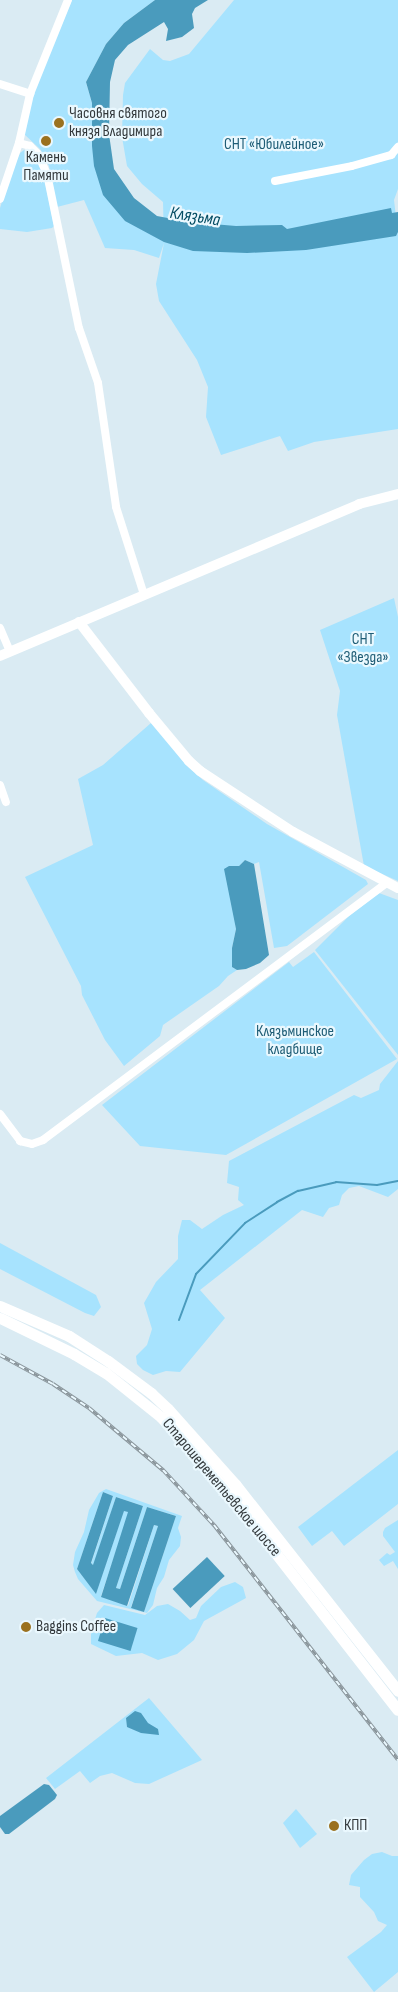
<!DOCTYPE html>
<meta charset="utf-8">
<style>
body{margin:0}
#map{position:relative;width:398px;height:1992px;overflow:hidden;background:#daebf3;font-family:"Sofia Sans Condensed",sans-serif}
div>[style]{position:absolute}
.green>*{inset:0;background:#a7e3fe}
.water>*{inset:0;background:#4a9bbd;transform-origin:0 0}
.stream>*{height:2px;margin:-1px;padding:0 1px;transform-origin:1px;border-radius:1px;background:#4a9bbd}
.street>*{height:8px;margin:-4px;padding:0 4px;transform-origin:4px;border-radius:4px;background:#fff}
.secondary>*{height:10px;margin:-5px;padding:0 5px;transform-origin:5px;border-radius:5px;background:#fff}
.primary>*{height:11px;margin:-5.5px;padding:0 5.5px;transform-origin:5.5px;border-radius:5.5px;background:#fff}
.rail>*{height:4px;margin-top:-2px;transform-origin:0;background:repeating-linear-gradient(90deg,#eaf8fe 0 5.5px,#8a959b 0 11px);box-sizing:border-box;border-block:1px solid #8a959b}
.dots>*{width:14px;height:14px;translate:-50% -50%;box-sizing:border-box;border:2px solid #eaf8fe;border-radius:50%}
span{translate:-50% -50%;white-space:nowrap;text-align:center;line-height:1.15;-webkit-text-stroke:4.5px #eaf8fe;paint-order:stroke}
.poi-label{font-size:16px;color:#33393c}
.left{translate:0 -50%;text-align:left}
.park-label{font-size:16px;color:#1e5d76}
.street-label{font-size:16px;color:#33393c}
.water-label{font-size:18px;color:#024b62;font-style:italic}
</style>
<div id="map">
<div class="green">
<i style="clip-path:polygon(72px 0,155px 0,124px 23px,106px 44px,86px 82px,92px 103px,92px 146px,164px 241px,163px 202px,142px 184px,127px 166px,122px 137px,123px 95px,125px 83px,150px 49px,163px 60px,170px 61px,189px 54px,234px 0,398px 0,398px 189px,394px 200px,398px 234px,398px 429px,314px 442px,288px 451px,280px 436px,221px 455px,206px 417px,208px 387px,197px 360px,159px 301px,156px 284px,164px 243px,159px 258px,134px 250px,105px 248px,84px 200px,57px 207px,49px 166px,40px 149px,24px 134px,33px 93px)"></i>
<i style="clip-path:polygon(24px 150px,34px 153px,43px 172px,54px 226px,52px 228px,27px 232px,0 229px,0 208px,12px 170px,20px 153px)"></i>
<i style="clip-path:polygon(394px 598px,398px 617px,398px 881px,364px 866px,337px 715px,340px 691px,320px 630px)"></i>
<i style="clip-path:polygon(151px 723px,155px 726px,186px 765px,203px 780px,267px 824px,366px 880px,368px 884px,287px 946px,274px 948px,259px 862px,254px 864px,245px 860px,239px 866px,229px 866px,236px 929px,232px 948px,232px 967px,237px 970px,228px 976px,219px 986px,163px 1025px,160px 1036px,124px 1066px,105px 1040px,82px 995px,81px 986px,25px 877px,93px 845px,78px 779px,103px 765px)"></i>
<i style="clip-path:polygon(379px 893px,398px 900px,398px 1055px,315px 950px,349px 916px)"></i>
<i style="clip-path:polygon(314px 952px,397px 1059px,226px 1155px,140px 1146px,102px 1105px,289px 962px,293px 967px)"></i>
<i style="clip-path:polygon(398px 1061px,398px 1189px,388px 1197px,359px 1186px,349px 1188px,342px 1195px,339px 1205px,329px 1208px,323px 1217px,302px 1210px,200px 1290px,225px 1318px,180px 1372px,166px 1371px,153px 1375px,143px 1370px,137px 1364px,136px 1356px,147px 1345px,152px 1329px,144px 1303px,156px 1282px,178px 1259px,178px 1236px,182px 1220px,190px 1220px,202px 1229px,223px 1215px,244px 1205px,238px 1200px,239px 1187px,227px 1183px,229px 1161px,354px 1095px,361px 1098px,379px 1090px,380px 1084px)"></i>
<i style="clip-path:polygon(0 1243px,96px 1295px,101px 1307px,94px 1316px,85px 1313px,0 1269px)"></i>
<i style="clip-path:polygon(398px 1450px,398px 1504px,344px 1546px,332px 1531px,312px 1546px,298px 1527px)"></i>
<i style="clip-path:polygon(evenodd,106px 1489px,182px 1516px,178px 1528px,181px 1537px,180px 1546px,169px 1560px,164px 1577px,157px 1588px,153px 1605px,147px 1613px,97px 1601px,78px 1579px,75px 1572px,73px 1565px,75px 1552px,84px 1532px,89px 1510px,99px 1493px,106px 1489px,103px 1492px,113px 1496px,91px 1564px,94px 1565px,116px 1497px,143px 1506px,116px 1588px,120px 1589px,147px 1507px,176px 1516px,144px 1612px,131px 1607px,158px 1526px,154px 1525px,128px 1606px,101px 1596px,129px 1512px,124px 1510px,96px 1593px,77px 1569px,103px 1492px)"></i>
<i style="clip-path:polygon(398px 1520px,398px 1569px,393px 1561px,384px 1566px,379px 1560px,387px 1553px,390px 1555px,395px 1552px,383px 1536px,383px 1532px,385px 1528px)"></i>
<i style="clip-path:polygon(235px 1582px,243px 1587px,246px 1598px,204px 1621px,194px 1640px,177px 1654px,158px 1660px,142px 1653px,116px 1656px,91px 1644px,91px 1632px,97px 1613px,104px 1605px,145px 1615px,157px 1606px,168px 1604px,180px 1611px,190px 1620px,196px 1618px,201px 1606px,221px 1587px)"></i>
<i style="clip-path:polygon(149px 1698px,202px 1760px,149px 1784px,135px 1783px,112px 1773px,100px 1776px,90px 1783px,80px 1771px,55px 1789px,46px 1778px)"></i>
<i style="clip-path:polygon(296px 1809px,317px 1834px,300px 1848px,283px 1823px)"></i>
<i style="clip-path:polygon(382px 1852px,392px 1856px,398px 1856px,398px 1972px,374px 1992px,347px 1957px,381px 1932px,387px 1925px,378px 1921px,374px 1912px,360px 1897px,360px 1887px,349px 1885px,351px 1875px,364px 1860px,372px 1854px)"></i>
</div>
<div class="water">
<i style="clip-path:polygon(155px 0,208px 0,195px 8px,192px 14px,194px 28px,182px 37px,166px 41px,168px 29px,164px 22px,128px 45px,115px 60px,110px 82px,109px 134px,114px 169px,134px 198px,157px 216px,189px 222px,236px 226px,282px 225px,287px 229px,391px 208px,392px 213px,398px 212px,398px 232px,396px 236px,306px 250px,247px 253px,193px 251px,164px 242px,125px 221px,103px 195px,94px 166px,92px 146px,92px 103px,86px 82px,106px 44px,124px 23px)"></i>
<i style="clip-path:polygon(245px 860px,254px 864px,269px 955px,260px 963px,246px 969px,237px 970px,232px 967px,232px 948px,236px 929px,224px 869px,229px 866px,239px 866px)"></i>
<i style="clip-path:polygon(103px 1492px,113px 1496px,91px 1563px,93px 1565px,116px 1497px,143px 1506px,116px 1588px,120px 1589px,147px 1507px,176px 1516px,144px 1612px,131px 1608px,158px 1526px,154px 1525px,127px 1606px,101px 1597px,128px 1512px,124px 1511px,96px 1594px,77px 1569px)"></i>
<i style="left:207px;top:1557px;width:26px;height:47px;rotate:47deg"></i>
<i style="left:105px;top:1618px;width:34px;height:24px;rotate:17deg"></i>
<i style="clip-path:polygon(135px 1711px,141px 1713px,148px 1723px,158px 1729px,159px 1735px,141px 1733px,127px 1727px,126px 1718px)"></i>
<i style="clip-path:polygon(44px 1784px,49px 1785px,57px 1795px,55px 1799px,9px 1834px,5px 1834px,0 1827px,0 1816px)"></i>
</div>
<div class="stream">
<i style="left:179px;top:1320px;width:49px;rotate:-69.7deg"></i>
<i style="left:196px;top:1274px;width:71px;rotate:-46.1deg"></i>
<i style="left:245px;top:1223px;width:38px;rotate:-33deg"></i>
<i style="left:277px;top:1202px;width:24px;rotate:-28deg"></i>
<i style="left:298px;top:1191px;width:39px;rotate:-13deg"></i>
<i style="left:336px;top:1182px;width:41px;rotate:4.2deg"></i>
<i style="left:377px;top:1185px;width:21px;rotate:-11deg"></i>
</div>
<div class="street">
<i style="left:0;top:84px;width:32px;rotate:18deg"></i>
<i style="left:19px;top:143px;width:11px;rotate:15deg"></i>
<i style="left:30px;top:146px;width:11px;rotate:45deg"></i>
<i style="left:38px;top:154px;width:22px;rotate:66deg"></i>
<i style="left:47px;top:174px;width:157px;rotate:78.3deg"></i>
<i style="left:79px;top:328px;width:58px;rotate:70.9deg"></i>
<i style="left:98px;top:383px;width:125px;rotate:81.7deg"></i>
<i style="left:116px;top:507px;width:92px;rotate:72.3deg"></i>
<i style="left:275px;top:181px;width:78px;rotate:-11deg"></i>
<i style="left:352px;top:166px;width:41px;rotate:-15.8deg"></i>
<i style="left:391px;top:155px;width:11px;rotate:-49deg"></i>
<i style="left:0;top:199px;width:59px;rotate:-71.3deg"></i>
<i style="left:19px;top:143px;width:50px;rotate:-77.3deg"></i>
<i style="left:30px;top:94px;width:101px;rotate:-68deg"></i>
<i style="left:0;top:628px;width:25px;rotate:67deg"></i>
<i style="left:0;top:785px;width:18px;rotate:71deg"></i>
<i style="left:0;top:1114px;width:34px;rotate:53deg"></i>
<i style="left:20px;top:1141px;width:12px;rotate:14deg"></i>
<i style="left:32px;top:1144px;width:12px;rotate:-20deg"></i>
<i style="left:43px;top:1140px;width:429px;rotate:-36.8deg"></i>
</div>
<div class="secondary">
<i style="left:79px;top:622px;width:115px;rotate:52.4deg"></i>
<i style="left:149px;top:713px;width:62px;rotate:50.2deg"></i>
<i style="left:189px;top:761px;width:15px;rotate:42deg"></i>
<i style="left:200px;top:771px;width:111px;rotate:33.3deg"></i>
<i style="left:293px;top:832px;width:119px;rotate:28.1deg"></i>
<i style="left:0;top:656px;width:390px;rotate:-22.9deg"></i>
<i style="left:359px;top:504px;width:40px;rotate:-14.4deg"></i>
</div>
<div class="primary">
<i style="left:0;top:1306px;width:75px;rotate:23.5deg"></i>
<i style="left:69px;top:1336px;width:46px;rotate:32.7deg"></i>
<i style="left:108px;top:1361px;width:54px;rotate:36.7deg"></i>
<i style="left:151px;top:1393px;width:23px;rotate:43deg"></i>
<i style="left:168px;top:1409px;width:101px;rotate:48.2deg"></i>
<i style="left:235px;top:1484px;width:263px;rotate:51.8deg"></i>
<i style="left:0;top:1318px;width:82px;rotate:25.9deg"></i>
<i style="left:74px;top:1354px;width:37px;rotate:31deg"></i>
<i style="left:106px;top:1373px;width:70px;rotate:38.7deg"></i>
<i style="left:161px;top:1417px;width:101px;rotate:48.2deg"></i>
<i style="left:228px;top:1492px;width:276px;rotate:52.1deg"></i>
</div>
<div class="rail">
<i style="left:0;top:1355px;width:60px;rotate:28.7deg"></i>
<i style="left:53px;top:1384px;width:43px;rotate:33.7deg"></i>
<i style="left:89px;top:1408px;width:97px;rotate:40deg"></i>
<i style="left:163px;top:1470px;width:75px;rotate:47.2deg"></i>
<i style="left:214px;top:1525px;width:298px;rotate:51.9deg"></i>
</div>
<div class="dots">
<i style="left:59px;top:123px;background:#9b711f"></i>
<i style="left:46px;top:141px;background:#9b711f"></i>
<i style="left:26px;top:1627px;background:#9b711f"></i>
<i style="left:334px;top:1826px;background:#9b711f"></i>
</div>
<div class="poi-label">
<span class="left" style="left:69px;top:123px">Часовня святого<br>князя Владимира</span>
<span style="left:46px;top:167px">Камень<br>Памяти</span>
<span class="left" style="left:36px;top:1627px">Baggins Coffee</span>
<span class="left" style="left:344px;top:1826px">КПП</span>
</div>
<div class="park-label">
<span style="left:274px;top:145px">СНТ «Юбилейное»</span>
<span style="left:363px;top:649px">СНТ<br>«Звезда»</span>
<span style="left:295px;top:1041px">Клязьминское<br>кладбище</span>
</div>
<div class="street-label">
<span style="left:221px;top:1488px;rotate:50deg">Старошереметьевское шоссе</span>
</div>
<div class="water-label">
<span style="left:195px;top:217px;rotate:9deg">Клязьма</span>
</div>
</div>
